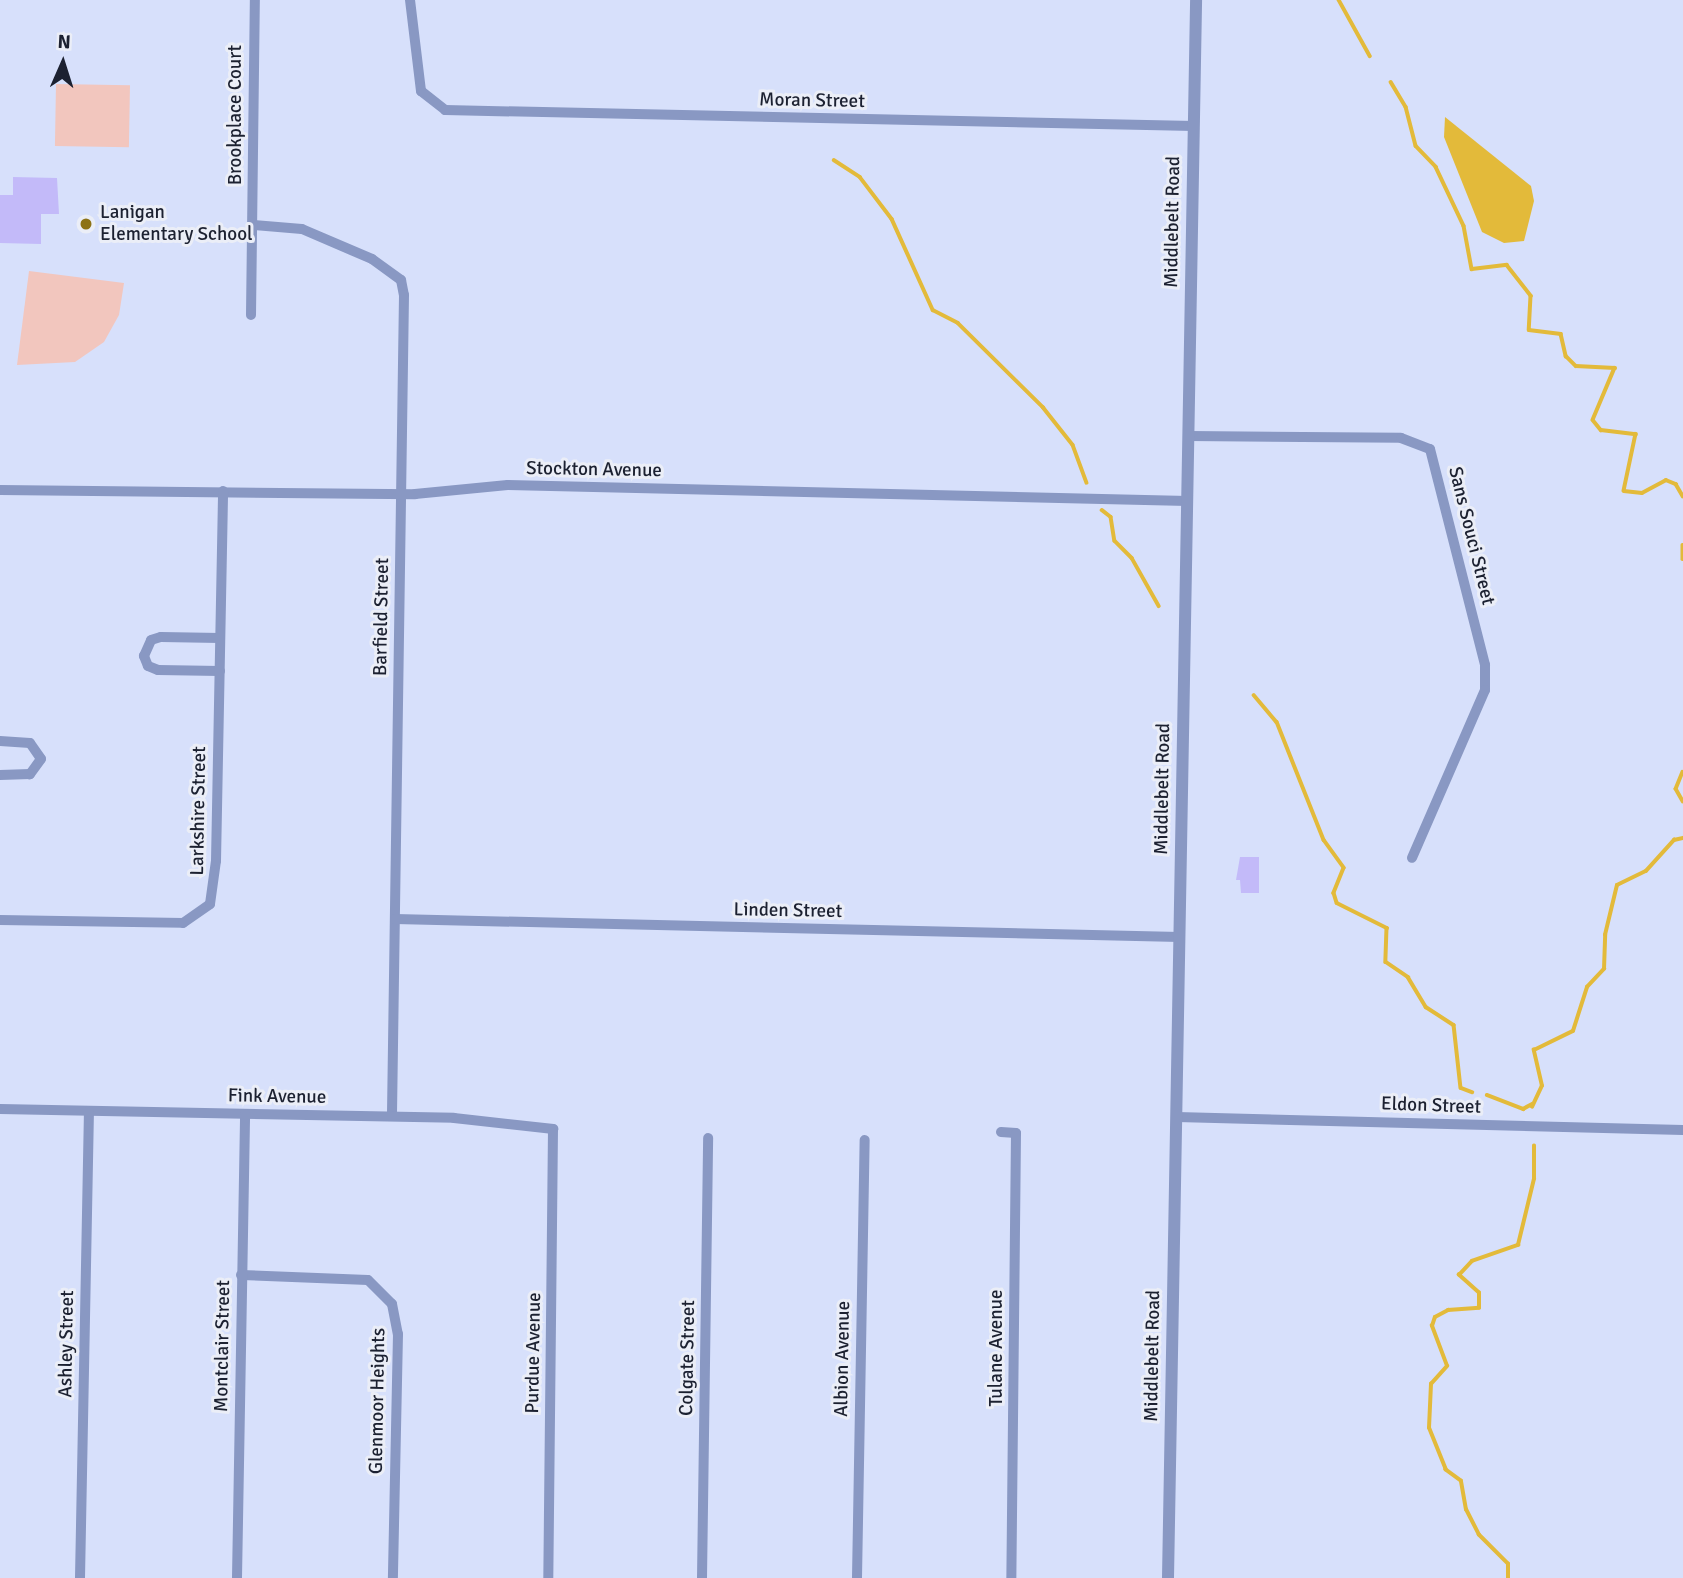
<!DOCTYPE html>
<style>
body{margin:0}
#map{position:relative;width:1683px;height:1578px;overflow:hidden;background:#d7e0fb;font-family:Signika,sans-serif}
div>[style]{position:absolute}
.green>*{inset:0;background:#f2c6be;transform-origin:0 0}
.water>*{inset:0;background:#e3ba3a}
.stream>*{height:3.5px;margin:-1.75px;padding:0 1.75px;transform-origin:1.75px;border-radius:1.75px;background:#e3ba3a}
.building>*{inset:0;background:#c3baf9}
.minor>*{height:10px;margin:-5px;padding:0 5px;transform-origin:5px;border-radius:5px;background:#8998c3}
.tertiary>*{height:12px;margin:-6px;padding:0 6px;transform-origin:6px;border-radius:6px;background:#8998c3}
.dots>*{width:19px;height:19px;translate:-50% -50%;box-sizing:border-box;border:4px solid #ebeef7;border-radius:50%}
span{translate:-50% -50%;white-space:nowrap;text-align:center;line-height:1.15;-webkit-text-stroke:6px #ebeef7;paint-order:stroke}
.street-label{font-size:19px;color:#1c2131}
.poi-label{font-size:19px;color:#1c2131}
.left{translate:0 -50%;text-align:left}
.north{position:absolute;left:28px;top:28px;width:70px;height:70px;-webkit-text-stroke:5px #ebeef7;paint-order:stroke;rotate:3deg;font-size:19px;font-weight:700;line-height:28px;text-align:center;color:#1c2131}
.north::after{content:'';display:block;margin:auto;width:24px;height:32px;background:#1c2131;clip-path:polygon(50% 0,100% 100%,50% 72%,0 100%)}
</style>
<div id="map">
<div class="green">
<i style="left:56px;top:84px;width:74px;height:62px;rotate:1deg"></i>
<i style="clip-path:polygon(29px 271px,124px 283px,119px 315px,104px 342px,75px 362px,17px 365px)"></i>
</div>
<div class="water">
<i style="clip-path:polygon(1445px 117px,1531px 186px,1534px 201px,1524px 241px,1504px 243px,1482px 232px,1444px 137px)"></i>
</div>
<div class="stream">
<i style="left:1339px;top:0;width:64px;rotate:61deg"></i>
<i style="left:1391px;top:82px;width:29px;rotate:59deg"></i>
<i style="left:1406px;top:107px;width:40px;rotate:75.6deg"></i>
<i style="left:1416px;top:146px;width:29px;rotate:46deg"></i>
<i style="left:1436px;top:167px;width:65px;rotate:64.6deg"></i>
<i style="left:1464px;top:226px;width:44px;rotate:79.5deg"></i>
<i style="left:1472px;top:269px;width:35px;rotate:-7deg"></i>
<i style="left:1507px;top:265px;width:39px;rotate:52deg"></i>
<i style="left:1531px;top:296px;width:34px;rotate:93deg"></i>
<i style="left:1529px;top:330px;width:32px;rotate:7deg"></i>
<i style="left:1561px;top:334px;width:23px;rotate:77deg"></i>
<i style="left:1566px;top:356px;width:14px;rotate:45deg"></i>
<i style="left:1576px;top:366px;width:39px;rotate:3deg"></i>
<i style="left:1615px;top:368px;width:56px;rotate:112.9deg"></i>
<i style="left:1593px;top:420px;width:13px;rotate:51deg"></i>
<i style="left:1601px;top:430px;width:35px;rotate:7deg"></i>
<i style="left:1636px;top:434px;width:58px;rotate:101.9deg"></i>
<i style="left:1624px;top:491px;width:18px;rotate:6deg"></i>
<i style="left:1642px;top:493px;width:27px;rotate:-28deg"></i>
<i style="left:1666px;top:480px;width:11px;rotate:22deg"></i>
<i style="left:1676px;top:484px;width:14px;rotate:60deg"></i>
<i style="left:834px;top:160px;width:31px;rotate:33deg"></i>
<i style="left:860px;top:177px;width:53px;rotate:52.7deg"></i>
<i style="left:892px;top:219px;width:100px;rotate:65.7deg"></i>
<i style="left:933px;top:310px;width:28px;rotate:27deg"></i>
<i style="left:958px;top:323px;width:120px;rotate:44.7deg"></i>
<i style="left:1043px;top:407px;width:48px;rotate:51.7deg"></i>
<i style="left:1073px;top:445px;width:40px;rotate:69.8deg"></i>
<i style="left:1102px;top:510px;width:11px;rotate:38deg"></i>
<i style="left:1111px;top:517px;width:24px;rotate:81deg"></i>
<i style="left:1115px;top:541px;width:24px;rotate:45deg"></i>
<i style="left:1132px;top:558px;width:55px;rotate:60.6deg"></i>
<i style="left:1683px;top:545px;width:14px;rotate:90deg"></i>
<i style="left:1254px;top:695px;width:35px;rotate:50deg"></i>
<i style="left:1277px;top:722px;width:127px;rotate:68.3deg"></i>
<i style="left:1324px;top:840px;width:34px;rotate:54deg"></i>
<i style="left:1344px;top:868px;width:27px;rotate:112deg"></i>
<i style="left:1334px;top:893px;width:10px;rotate:73deg"></i>
<i style="left:1337px;top:903px;width:56px;rotate:26.6deg"></i>
<i style="left:1387px;top:928px;width:34px;rotate:92deg"></i>
<i style="left:1386px;top:962px;width:27px;rotate:34deg"></i>
<i style="left:1408px;top:977px;width:35px;rotate:59deg"></i>
<i style="left:1426px;top:1007px;width:33px;rotate:33deg"></i>
<i style="left:1454px;top:1025px;width:63px;rotate:83.7deg"></i>
<i style="left:1461px;top:1088px;width:12px;rotate:20deg"></i>
<i style="left:1683px;top:772px;width:18px;rotate:112deg"></i>
<i style="left:1676px;top:789px;width:14px;rotate:60deg"></i>
<i style="left:1487px;top:1095px;width:39px;rotate:21deg"></i>
<i style="left:1523px;top:1109px;width:10px;rotate:-29deg"></i>
<i style="left:1532px;top:1107px;width:23px;rotate:-65deg"></i>
<i style="left:1542px;top:1086px;width:37px;rotate:-103deg"></i>
<i style="left:1534px;top:1050px;width:43px;rotate:-26deg"></i>
<i style="left:1573px;top:1031px;width:46px;rotate:-72.3deg"></i>
<i style="left:1587px;top:987px;width:25px;rotate:-47deg"></i>
<i style="left:1604px;top:969px;width:34px;rotate:-88deg"></i>
<i style="left:1605px;top:935px;width:51px;rotate:-76.5deg"></i>
<i style="left:1617px;top:885px;width:32px;rotate:-26deg"></i>
<i style="left:1646px;top:871px;width:42px;rotate:-47.9deg"></i>
<i style="left:1674px;top:840px;width:9px;rotate:-13deg"></i>
<i style="left:1508px;top:1578px;width:14px;rotate:-90deg"></i>
<i style="left:1508px;top:1564px;width:41px;rotate:-135deg"></i>
<i style="left:1479px;top:1535px;width:28px;rotate:-117deg"></i>
<i style="left:1466px;top:1510px;width:29px;rotate:-100deg"></i>
<i style="left:1461px;top:1481px;width:19px;rotate:-144deg"></i>
<i style="left:1446px;top:1470px;width:45px;rotate:-112deg"></i>
<i style="left:1429px;top:1428px;width:44px;rotate:-87.4deg"></i>
<i style="left:1431px;top:1384px;width:24px;rotate:-48deg"></i>
<i style="left:1447px;top:1366px;width:43px;rotate:-110.6deg"></i>
<i style="left:1432px;top:1326px;width:9px;rotate:-72deg"></i>
<i style="left:1435px;top:1317px;width:15px;rotate:-28deg"></i>
<i style="left:1448px;top:1310px;width:31px;rotate:-4deg"></i>
<i style="left:1479px;top:1308px;width:15px;rotate:-90deg"></i>
<i style="left:1479px;top:1293px;width:27px;rotate:-138deg"></i>
<i style="left:1459px;top:1275px;width:19px;rotate:-47deg"></i>
<i style="left:1472px;top:1261px;width:49px;rotate:-19.2deg"></i>
<i style="left:1518px;top:1245px;width:68px;rotate:-76.4deg"></i>
<i style="left:1534px;top:1179px;width:33px;rotate:-90deg"></i>
</div>
<div class="building">
<i style="clip-path:polygon(13px 177px,57px 178px,59px 214px,41px 214px,41px 244px,0 243px,0 195px,13px 195px)"></i>
<i style="clip-path:polygon(1240px 857px,1259px 857px,1259px 893px,1241px 893px,1240px 880px,1236px 880px)"></i>
</div>
<div class="minor">
<i style="left:410px;top:0;width:92px;rotate:83.1deg"></i>
<i style="left:421px;top:91px;width:31px;rotate:38deg"></i>
<i style="left:445px;top:110px;width:749px;rotate:1.22deg"></i>
<i style="left:253px;top:225px;width:49px;rotate:4.7deg"></i>
<i style="left:302px;top:229px;width:76px;rotate:23.2deg"></i>
<i style="left:372px;top:259px;width:36px;rotate:36deg"></i>
<i style="left:401px;top:280px;width:15px;rotate:79deg"></i>
<i style="left:404px;top:295px;width:821px;rotate:90.84deg"></i>
<i style="left:251px;top:315px;width:315px;rotate:-89.3deg"></i>
<i style="left:1189px;top:436px;width:212px;rotate:0.5deg"></i>
<i style="left:1401px;top:438px;width:31px;rotate:21deg"></i>
<i style="left:1430px;top:449px;width:223px;rotate:75.7deg"></i>
<i style="left:1485px;top:665px;width:25px;rotate:90deg"></i>
<i style="left:1485px;top:690px;width:183px;rotate:113.5deg"></i>
<i style="left:0;top:490px;width:415px;rotate:0.6deg"></i>
<i style="left:415px;top:494px;width:93px;rotate:-5.5deg"></i>
<i style="left:508px;top:485px;width:680px;rotate:1.35deg"></i>
<i style="left:220px;top:671px;width:62px;rotate:-179.1deg"></i>
<i style="left:158px;top:670px;width:11px;rotate:-158deg"></i>
<i style="left:148px;top:666px;width:11px;rotate:-112deg"></i>
<i style="left:144px;top:656px;width:17px;rotate:-66deg"></i>
<i style="left:151px;top:640px;width:10px;rotate:-17deg"></i>
<i style="left:161px;top:637px;width:59px;rotate:1deg"></i>
<i style="left:0;top:741px;width:30px;rotate:4deg"></i>
<i style="left:30px;top:743px;width:19px;rotate:55deg"></i>
<i style="left:41px;top:759px;width:19px;rotate:126deg"></i>
<i style="left:30px;top:774px;width:30px;rotate:178deg"></i>
<i style="left:395px;top:919px;width:785px;rotate:1.31deg"></i>
<i style="left:0;top:920px;width:183px;rotate:0.9deg"></i>
<i style="left:183px;top:923px;width:33px;rotate:-35deg"></i>
<i style="left:210px;top:904px;width:43px;rotate:-82.1deg"></i>
<i style="left:216px;top:861px;width:370px;rotate:-88.9deg"></i>
<i style="left:0;top:1109px;width:454px;rotate:1.1deg"></i>
<i style="left:454px;top:1118px;width:100px;rotate:6.3deg"></i>
<i style="left:553px;top:1129px;width:449px;rotate:90.6deg"></i>
<i style="left:1177px;top:1117px;width:506px;rotate:1.47deg"></i>
<i style="left:1001px;top:1132px;width:15px;rotate:4deg"></i>
<i style="left:1016px;top:1133px;width:445px;rotate:90.6deg"></i>
<i style="left:241px;top:1275px;width:127px;rotate:2.3deg"></i>
<i style="left:368px;top:1280px;width:34px;rotate:45deg"></i>
<i style="left:392px;top:1304px;width:31px;rotate:79deg"></i>
<i style="left:398px;top:1334px;width:244px;rotate:91.2deg"></i>
<i style="left:80px;top:1578px;width:467px;rotate:-88.9deg"></i>
<i style="left:237px;top:1578px;width:464px;rotate:-89deg"></i>
<i style="left:702px;top:1578px;width:440px;rotate:-89.2deg"></i>
<i style="left:857px;top:1578px;width:438px;rotate:-89deg"></i>
</div>
<div class="tertiary">
<i style="left:1168px;top:1578px;width:1578px;rotate:-88.98deg"></i>
</div>
<div class="dots">
<i style="left:86px;top:224px;background:#8d7215"></i>
</div>
<div class="street-label">
<span style="left:812px;top:101px;rotate:1deg">Moran Street</span>
<span style="left:236px;top:115px;rotate:-90deg">Brookplace Court</span>
<span style="left:1173px;top:222px;rotate:-89deg">Middlebelt Road</span>
<span style="left:594px;top:470px;rotate:1deg">Stockton Avenue</span>
<span style="left:1471px;top:536px;rotate:76deg">Sans Souci Street</span>
<span style="left:382px;top:617px;rotate:-89deg">Barfield Street</span>
<span style="left:1163px;top:789px;rotate:-89deg">Middlebelt Road</span>
<span style="left:199px;top:811px;rotate:-89deg">Larkshire Street</span>
<span style="left:788px;top:911px;rotate:1deg">Linden Street</span>
<span style="left:277px;top:1097px;rotate:1deg">Fink Avenue</span>
<span style="left:1431px;top:1106px;rotate:2deg">Eldon Street</span>
<span style="left:67px;top:1344px;rotate:-89deg">Ashley Street</span>
<span style="left:223px;top:1346px;rotate:-89deg">Montclair Street</span>
<span style="left:997px;top:1348px;rotate:-90deg">Tulane Avenue</span>
<span style="left:534px;top:1353px;rotate:-89deg">Purdue Avenue</span>
<span style="left:1153px;top:1356px;rotate:-89deg">Middlebelt Road</span>
<span style="left:688px;top:1358px;rotate:-89deg">Colgate Street</span>
<span style="left:843px;top:1359px;rotate:-89deg">Albion Avenue</span>
<span style="left:378px;top:1401px;rotate:-89deg">Glenmoor Heights</span>
</div>
<div class="poi-label">
<span class="left" style="left:100px;top:224px">Lanigan<br>Elementary School</span>
</div>
<div class="north">N</div>
</div>
